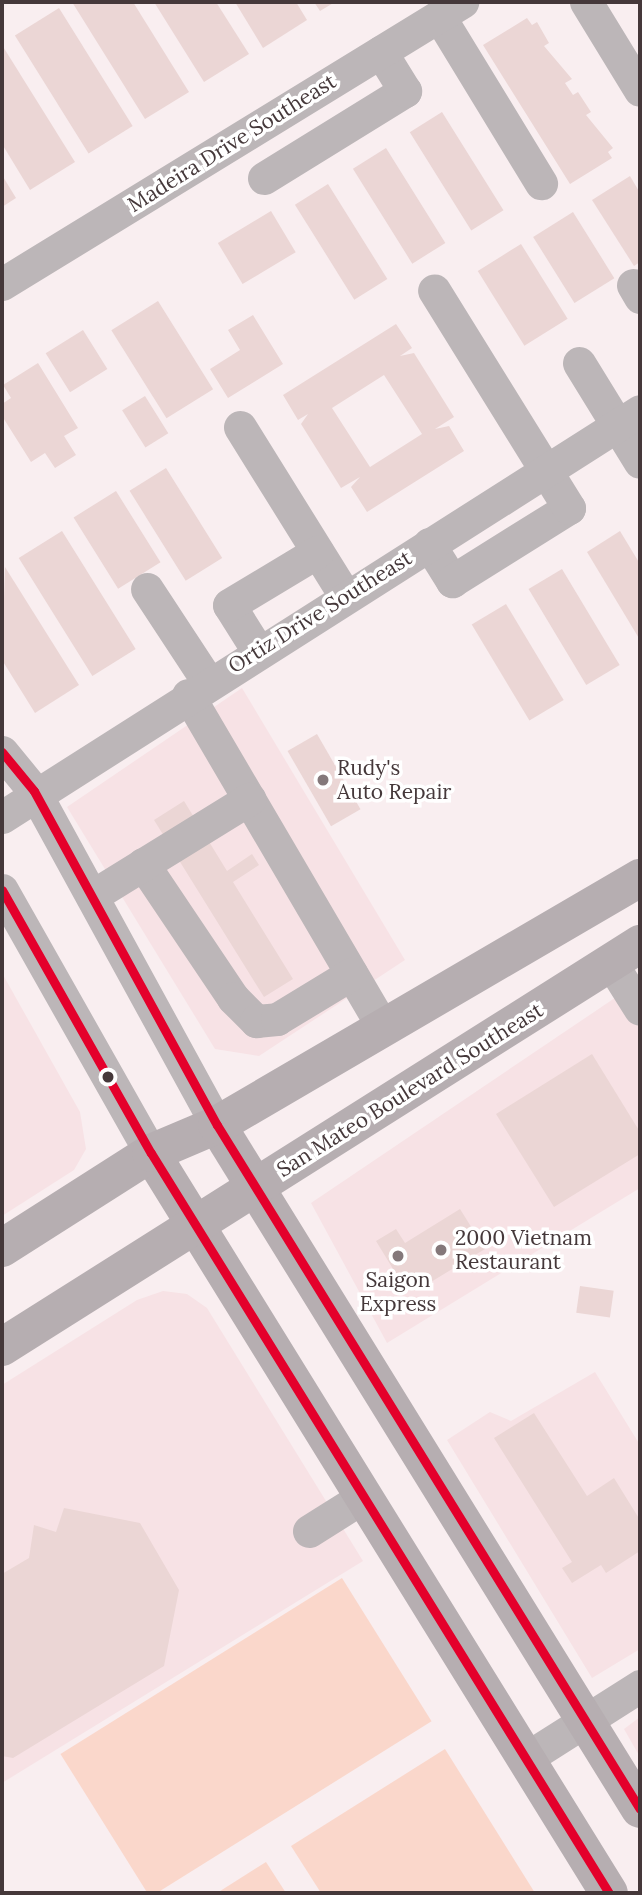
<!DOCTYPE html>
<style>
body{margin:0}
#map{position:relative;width:642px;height:1895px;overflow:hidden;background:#f9eef0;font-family:Lora,serif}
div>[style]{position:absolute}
.built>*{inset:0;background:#f7e2e5}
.green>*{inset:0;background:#fad7cb;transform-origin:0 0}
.building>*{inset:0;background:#ebd6d5;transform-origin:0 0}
.minor>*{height:33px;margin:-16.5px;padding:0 16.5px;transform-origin:16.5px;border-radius:16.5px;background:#bcb6b8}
.major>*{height:38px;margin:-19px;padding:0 19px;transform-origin:19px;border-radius:19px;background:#b6aeb1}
.bus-1>*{height:9px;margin:-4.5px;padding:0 4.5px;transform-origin:4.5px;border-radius:4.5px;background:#e4002b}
.dots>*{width:19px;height:19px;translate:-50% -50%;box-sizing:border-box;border:4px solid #fff;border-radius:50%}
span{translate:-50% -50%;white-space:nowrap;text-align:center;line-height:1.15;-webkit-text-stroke:7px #fff;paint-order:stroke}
.street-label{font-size:21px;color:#45383a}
.poi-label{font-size:21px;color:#45383a}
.left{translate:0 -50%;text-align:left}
.frame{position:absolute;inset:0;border:4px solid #45383a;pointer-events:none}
</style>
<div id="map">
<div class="built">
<i style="clip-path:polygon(242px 688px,405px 960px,259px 1056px,215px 1049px,67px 807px)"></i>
<i style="clip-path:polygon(2px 973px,80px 1112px,86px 1149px,74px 1170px,2px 1216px)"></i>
<i style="clip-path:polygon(640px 981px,640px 1188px,387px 1343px,311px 1203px)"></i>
<i style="clip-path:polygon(163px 1291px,187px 1294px,207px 1308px,363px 1561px,2px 1783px,2px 1385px,137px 1300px)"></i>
<i style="clip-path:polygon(595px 1372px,640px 1445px,640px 1649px,592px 1678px,447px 1440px,490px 1412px,511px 1421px)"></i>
<i style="clip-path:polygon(640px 1717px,640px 1757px,624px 1729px)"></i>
</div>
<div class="green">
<i style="left:342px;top:1578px;width:169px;height:332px;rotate:58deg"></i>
<i style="clip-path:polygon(445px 1749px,535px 1893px,321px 1893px,291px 1846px)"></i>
<i style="clip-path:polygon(266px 1862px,286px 1893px,217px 1893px)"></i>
</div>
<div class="building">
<i style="clip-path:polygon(72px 2px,133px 2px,189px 92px,145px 119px)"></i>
<i style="clip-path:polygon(154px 2px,216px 2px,249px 54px,204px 82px)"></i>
<i style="clip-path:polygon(235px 2px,296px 2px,307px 20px,263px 48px)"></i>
<i style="clip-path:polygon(314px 2px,335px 2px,320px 11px)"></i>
<i style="left:59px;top:8px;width:139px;height:52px;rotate:58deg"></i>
<i style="clip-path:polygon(527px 18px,532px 25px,537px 22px,549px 43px,544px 46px,572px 79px,565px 83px,573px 95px,578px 92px,591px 112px,586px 115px,613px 148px,608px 152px,612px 158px,570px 184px,483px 45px)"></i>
<i style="clip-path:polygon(2px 45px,75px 162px,30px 190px,2px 144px)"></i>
<i style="left:442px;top:112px;width:116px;height:38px;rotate:58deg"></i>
<i style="left:386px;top:148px;width:112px;height:39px;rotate:58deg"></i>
<i style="clip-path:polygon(2px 175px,16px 198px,2px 207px)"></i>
<i style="clip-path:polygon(630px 176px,640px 193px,640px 262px,634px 266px,592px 200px)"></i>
<i style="left:328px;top:184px;width:112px;height:39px;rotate:58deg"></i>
<i style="left:271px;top:211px;width:48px;height:62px;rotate:59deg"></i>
<i style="left:573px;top:212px;width:78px;height:47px;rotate:58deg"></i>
<i style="left:521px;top:244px;width:88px;height:51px;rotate:58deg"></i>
<i style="left:158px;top:301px;width:104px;height:55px;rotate:58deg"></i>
<i style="clip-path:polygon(253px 315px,283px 364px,228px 398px,210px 369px,240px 350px,228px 330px)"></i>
<i style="clip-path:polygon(evenodd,396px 324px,412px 348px,400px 356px,414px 353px,454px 417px,435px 429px,449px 426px,464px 451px,367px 512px,351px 487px,360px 477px,341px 488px,301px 424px,308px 414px,298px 420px,283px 395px,396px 324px,384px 375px,422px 434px,370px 467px,332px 408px,384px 375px)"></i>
<i style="left:83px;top:330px;width:46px;height:44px;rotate:58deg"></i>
<i style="clip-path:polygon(38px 363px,78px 428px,64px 436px,76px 455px,55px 468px,45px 453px,31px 462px,2px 416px,2px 404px,11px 398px,3px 385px)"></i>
<i style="left:145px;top:396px;width:44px;height:27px;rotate:58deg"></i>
<i style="left:166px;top:468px;width:106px;height:43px;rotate:58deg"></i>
<i style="left:116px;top:491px;width:84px;height:50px;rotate:58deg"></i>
<i style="left:62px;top:531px;width:139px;height:51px;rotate:58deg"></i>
<i style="clip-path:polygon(620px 531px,640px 564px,640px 640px,587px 552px)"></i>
<i style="clip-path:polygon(5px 567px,79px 685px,35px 713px,2px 660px)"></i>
<i style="left:562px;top:569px;width:112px;height:39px;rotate:59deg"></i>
<i style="left:506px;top:604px;width:112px;height:40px;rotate:59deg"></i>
<i style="left:317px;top:734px;width:87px;height:34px;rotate:60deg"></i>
<i style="clip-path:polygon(184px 801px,227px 871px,252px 854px,259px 865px,233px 882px,293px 979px,264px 997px,154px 820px)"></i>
<i style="clip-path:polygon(592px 1054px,640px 1132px,640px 1154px,554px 1207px,496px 1114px)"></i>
<i style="clip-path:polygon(460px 1209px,485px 1249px,426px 1285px,421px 1276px,404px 1287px,376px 1241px,396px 1229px,405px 1243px)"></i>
<i style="left:580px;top:1286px;width:34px;height:27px;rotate:8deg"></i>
<i style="clip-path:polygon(534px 1413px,587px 1496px,614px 1478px,640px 1520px,640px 1551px,606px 1573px,601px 1565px,572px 1583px,562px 1568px,572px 1562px,494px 1438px)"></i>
<i style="clip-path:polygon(64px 1508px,140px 1523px,179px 1590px,164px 1666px,13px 1758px,2px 1756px,2px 1574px,29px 1558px,34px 1525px,56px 1532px)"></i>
</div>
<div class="minor">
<i style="left:586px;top:2px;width:103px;rotate:58.5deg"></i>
<i style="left:439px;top:16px;width:196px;rotate:58.6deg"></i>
<i style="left:264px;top:178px;width:166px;rotate:-31.7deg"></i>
<i style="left:405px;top:91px;width:46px;rotate:-121.6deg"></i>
<i style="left:2px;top:284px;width:540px;rotate:-31.51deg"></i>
<i style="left:633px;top:285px;width:14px;rotate:60deg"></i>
<i style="left:579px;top:363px;width:116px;rotate:58.4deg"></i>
<i style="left:240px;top:427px;width:199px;rotate:58.1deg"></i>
<i style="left:429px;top:544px;width:44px;rotate:58.1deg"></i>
<i style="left:452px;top:581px;width:138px;rotate:-32deg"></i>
<i style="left:569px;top:508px;width:256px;rotate:-121.8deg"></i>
<i style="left:147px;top:589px;width:111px;rotate:56.7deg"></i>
<i style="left:258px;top:651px;width:54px;rotate:-122.2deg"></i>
<i style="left:229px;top:605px;width:103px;rotate:-31.1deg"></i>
<i style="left:188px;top:695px;width:386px;rotate:59.6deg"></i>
<i style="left:2px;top:752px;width:50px;rotate:50.6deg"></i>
<i style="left:34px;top:791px;width:381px;rotate:61.3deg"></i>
<i style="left:2px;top:817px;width:756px;rotate:-32.47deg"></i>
<i style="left:143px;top:864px;width:161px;rotate:56.1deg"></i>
<i style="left:233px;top:998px;width:33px;rotate:45deg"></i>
<i style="left:256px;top:1021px;width:21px;rotate:-5deg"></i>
<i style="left:277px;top:1019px;width:87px;rotate:-31.3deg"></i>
<i style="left:2px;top:890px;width:302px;rotate:60.5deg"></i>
<i style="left:92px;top:896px;width:185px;rotate:-31.7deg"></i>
<i style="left:611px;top:963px;width:54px;rotate:57.8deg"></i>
<i style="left:309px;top:1531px;width:64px;rotate:-32.2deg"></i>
<i style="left:525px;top:1759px;width:136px;rotate:-32.4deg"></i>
</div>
<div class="major">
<i style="left:217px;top:1125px;width:804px;rotate:58.27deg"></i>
<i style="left:151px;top:1153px;width:870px;rotate:58.25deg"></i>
<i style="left:2px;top:1248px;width:177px;rotate:-32.5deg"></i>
<i style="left:151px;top:1153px;width:72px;rotate:-23deg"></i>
<i style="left:217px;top:1125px;width:490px;rotate:-30.3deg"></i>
<i style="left:2px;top:1347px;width:755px;rotate:-32.28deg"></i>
</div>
<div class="bus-1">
<i style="left:2px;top:752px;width:50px;rotate:50.6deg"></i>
<i style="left:34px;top:791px;width:381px;rotate:61.3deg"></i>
<i style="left:217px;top:1125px;width:804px;rotate:58.27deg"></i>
<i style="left:2px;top:890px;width:302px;rotate:60.5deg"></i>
<i style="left:151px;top:1153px;width:870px;rotate:58.25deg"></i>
</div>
<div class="dots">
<i style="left:323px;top:780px;background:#84787a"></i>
<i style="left:108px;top:1077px;background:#45383a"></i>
<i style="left:441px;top:1250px;background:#84787a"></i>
<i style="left:398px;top:1256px;background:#84787a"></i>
</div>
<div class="street-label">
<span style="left:232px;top:143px;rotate:-32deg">Madeira Drive Southeast</span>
<span style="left:320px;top:612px;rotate:-32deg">Ortiz Drive Southeast</span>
<span style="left:410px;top:1090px;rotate:-32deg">San Mateo Boulevard Southeast</span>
</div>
<div class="poi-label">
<span class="left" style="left:337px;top:780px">Rudy's<br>Auto Repair</span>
<span class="left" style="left:455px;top:1250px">2000 Vietnam<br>Restaurant</span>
<span style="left:398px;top:1292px">Saigon<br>Express</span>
</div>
<div class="frame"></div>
</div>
